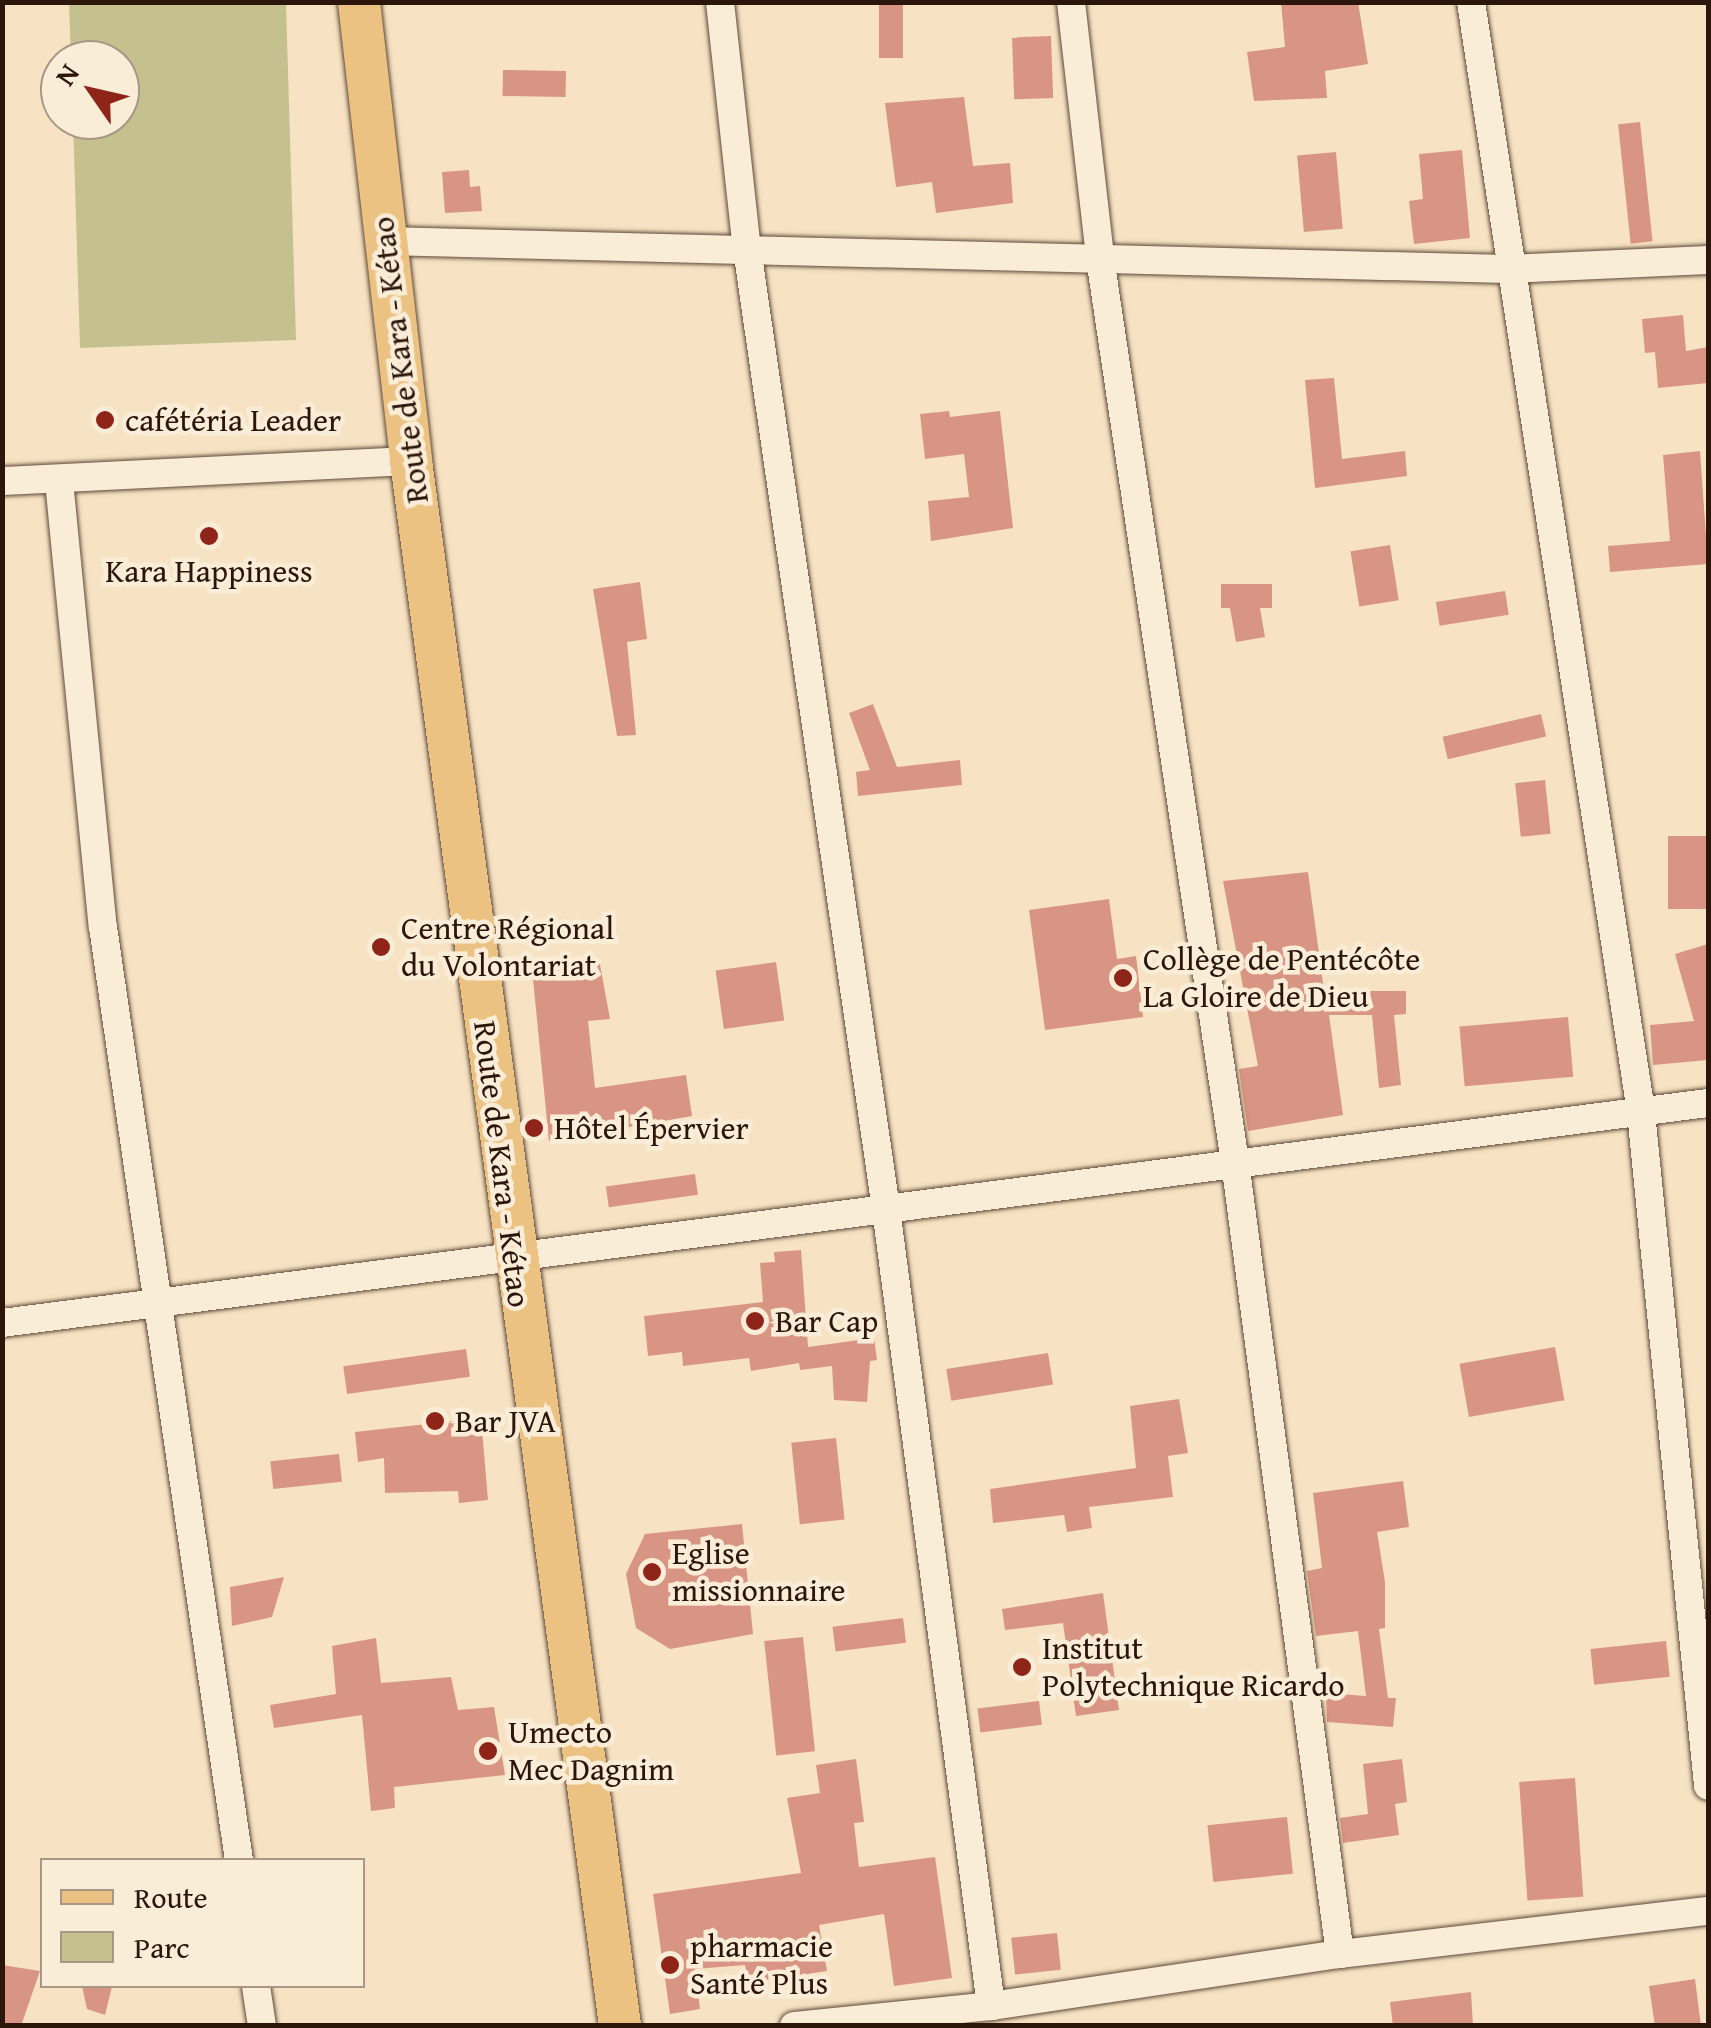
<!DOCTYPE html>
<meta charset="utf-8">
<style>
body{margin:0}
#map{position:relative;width:1711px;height:2028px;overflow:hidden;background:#f7e3c3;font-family:"Gentium Book Plus",serif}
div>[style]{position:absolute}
.green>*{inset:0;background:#c4c18f}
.building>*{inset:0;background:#d99583;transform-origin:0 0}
.roads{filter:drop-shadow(0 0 2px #5f4838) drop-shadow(0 0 2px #5f4838)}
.minor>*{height:28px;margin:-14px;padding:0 14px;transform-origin:14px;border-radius:14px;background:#faedd8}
.primary>*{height:42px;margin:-21px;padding:0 21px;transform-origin:21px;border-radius:21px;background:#ecc282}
.dots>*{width:28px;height:28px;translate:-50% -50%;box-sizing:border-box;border:5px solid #faedd8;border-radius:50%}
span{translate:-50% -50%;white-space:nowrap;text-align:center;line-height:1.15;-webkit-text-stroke:9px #faedd8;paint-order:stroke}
.street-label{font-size:32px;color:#2c150a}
.poi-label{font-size:32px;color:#2c150a}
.left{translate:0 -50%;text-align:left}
.frame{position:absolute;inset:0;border:5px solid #2c150a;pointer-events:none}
.legend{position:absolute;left:40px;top:1858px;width:325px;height:130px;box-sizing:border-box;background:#faedd8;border:2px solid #a89786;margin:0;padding:12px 18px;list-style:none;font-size:30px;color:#2c150a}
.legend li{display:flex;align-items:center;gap:20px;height:50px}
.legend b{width:50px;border:2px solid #a89786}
.north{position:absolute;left:40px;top:40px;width:100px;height:100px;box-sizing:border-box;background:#faedd8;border:2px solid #a89786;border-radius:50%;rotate:304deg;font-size:28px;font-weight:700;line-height:40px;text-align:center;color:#2c150a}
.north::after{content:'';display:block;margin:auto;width:35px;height:45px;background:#8f2418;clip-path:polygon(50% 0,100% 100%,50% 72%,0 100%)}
</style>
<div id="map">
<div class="green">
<i style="clip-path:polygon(69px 3px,286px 3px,296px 340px,80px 348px,73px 120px,120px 120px,120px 60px,71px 60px)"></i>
</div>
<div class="building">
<i style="left:879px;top:2px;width:24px;height:56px"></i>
<i style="clip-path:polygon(1281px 2px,1358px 2px,1368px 64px,1325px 71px,1327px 98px,1254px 101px,1247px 52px,1285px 47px)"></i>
<i style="left:1051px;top:36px;width:62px;height:39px;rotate:88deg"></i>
<i style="left:503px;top:70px;width:63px;height:26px;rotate:1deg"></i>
<i style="clip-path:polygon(964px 97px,973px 166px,1010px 163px,1013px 203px,936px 213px,932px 182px,896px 187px,885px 103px)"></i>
<i style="left:1640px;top:122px;width:120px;height:22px;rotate:84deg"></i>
<i style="clip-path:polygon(1462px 150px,1470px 238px,1414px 244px,1409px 201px,1423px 199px,1419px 154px)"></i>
<i style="left:1336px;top:152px;width:77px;height:39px;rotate:85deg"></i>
<i style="clip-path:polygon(469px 170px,470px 187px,480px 186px,482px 211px,445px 213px,442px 172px)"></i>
<i style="clip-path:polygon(1683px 315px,1686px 351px,1708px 347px,1708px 383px,1658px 388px,1655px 352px,1645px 353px,1642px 319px)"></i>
<i style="clip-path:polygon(1334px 378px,1342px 459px,1405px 451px,1407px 476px,1315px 488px,1305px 380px)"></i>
<i style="clip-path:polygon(949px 411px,950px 417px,1000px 411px,1013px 528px,931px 541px,928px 501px,969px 497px,964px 454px,925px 459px,920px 414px)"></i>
<i style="clip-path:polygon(1700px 451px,1708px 564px,1610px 572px,1608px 546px,1670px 541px,1663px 455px)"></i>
<i style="left:1390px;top:545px;width:56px;height:40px;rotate:81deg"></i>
<i style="clip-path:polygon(640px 582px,647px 639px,627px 642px,636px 735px,617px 736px,593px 589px)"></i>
<i style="clip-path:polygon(1221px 584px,1272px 584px,1272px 608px,1260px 608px,1265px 637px,1236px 642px,1230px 608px,1221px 608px)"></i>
<i style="left:1505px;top:591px;width:24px;height:70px;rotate:81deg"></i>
<i style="clip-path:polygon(873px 704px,897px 767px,960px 760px,962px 785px,858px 796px,856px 772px,870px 770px,849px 713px)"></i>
<i style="left:1541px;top:714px;width:23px;height:101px;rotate:77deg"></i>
<i style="left:1545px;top:780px;width:54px;height:30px;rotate:84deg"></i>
<i style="left:1708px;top:836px;width:73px;height:40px;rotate:90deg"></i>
<i style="clip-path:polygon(1308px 872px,1324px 991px,1406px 991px,1406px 1014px,1394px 1015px,1401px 1085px,1379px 1088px,1372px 1015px,1329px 1015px,1343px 1115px,1248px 1131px,1239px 1069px,1258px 1066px,1223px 881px)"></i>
<i style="clip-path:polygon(1109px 899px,1117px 959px,1136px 956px,1143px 1017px,1045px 1030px,1029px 910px)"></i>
<i style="clip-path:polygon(1708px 944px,1708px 1060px,1653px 1065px,1650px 1025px,1694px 1021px,1675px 954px)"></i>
<i style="clip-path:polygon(599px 959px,610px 1019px,588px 1021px,595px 1088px,686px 1075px,692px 1116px,549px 1141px,532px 969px)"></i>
<i style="left:776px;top:962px;width:59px;height:61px;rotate:82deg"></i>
<i style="left:1568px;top:1017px;width:60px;height:109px;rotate:85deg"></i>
<i style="left:695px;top:1174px;width:21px;height:90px;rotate:82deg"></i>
<i style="clip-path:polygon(801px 1250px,808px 1347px,874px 1338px,877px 1360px,870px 1361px,867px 1402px,834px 1400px,832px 1366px,800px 1370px,799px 1363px,751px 1371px,749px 1358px,683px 1366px,682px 1352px,648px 1356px,644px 1316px,763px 1302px,760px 1263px,775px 1262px,774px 1252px)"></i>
<i style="left:1555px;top:1347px;width:54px;height:97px;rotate:80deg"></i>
<i style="left:466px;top:1349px;width:28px;height:124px;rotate:82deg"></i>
<i style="left:1048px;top:1353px;width:32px;height:103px;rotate:81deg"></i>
<i style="clip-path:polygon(1179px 1399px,1188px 1453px,1168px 1456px,1173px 1497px,1089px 1507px,1092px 1528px,1067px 1532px,1064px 1515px,993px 1523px,990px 1489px,1136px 1468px,1130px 1406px)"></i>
<i style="clip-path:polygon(481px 1418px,488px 1500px,459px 1503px,458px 1491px,385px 1493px,384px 1458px,358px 1462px,355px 1432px)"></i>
<i style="left:836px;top:1438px;width:82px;height:45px;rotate:84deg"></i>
<i style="left:339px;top:1454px;width:28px;height:69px;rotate:84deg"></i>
<i style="clip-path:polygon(1403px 1481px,1409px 1527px,1377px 1532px,1385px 1582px,1385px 1628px,1379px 1629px,1388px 1698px,1396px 1698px,1393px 1727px,1327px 1722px,1326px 1693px,1366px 1696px,1358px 1631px,1316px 1636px,1307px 1571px,1322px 1568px,1313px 1493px)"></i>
<i style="clip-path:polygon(742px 1524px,753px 1634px,670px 1649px,636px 1628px,626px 1574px,645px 1534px)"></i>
<i style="clip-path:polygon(284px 1577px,272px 1617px,232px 1626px,230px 1587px)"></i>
<i style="clip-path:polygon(1103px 1593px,1119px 1710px,1076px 1716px,1063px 1623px,1005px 1630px,1002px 1609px)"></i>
<i style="left:903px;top:1618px;width:25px;height:71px;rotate:83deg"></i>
<i style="left:803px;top:1637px;width:115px;height:39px;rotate:84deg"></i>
<i style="clip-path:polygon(376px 1638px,381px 1683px,451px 1677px,458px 1710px,494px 1707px,505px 1775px,394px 1787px,395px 1808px,371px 1811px,362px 1715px,274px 1728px,270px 1705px,336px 1694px,332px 1646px)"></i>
<i style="left:1666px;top:1641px;width:36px;height:76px;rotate:84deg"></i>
<i style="left:1039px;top:1701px;width:24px;height:62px;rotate:83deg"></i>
<i style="clip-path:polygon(856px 1759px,864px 1822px,854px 1823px,859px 1867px,935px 1857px,952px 1978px,894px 1986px,884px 1914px,819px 1925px,827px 1971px,748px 1983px,745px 1965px,695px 1969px,700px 2009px,670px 2014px,653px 1894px,801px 1873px,787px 1798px,820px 1793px,816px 1765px)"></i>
<i style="clip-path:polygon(1402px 1759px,1407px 1802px,1395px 1804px,1399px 1835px,1343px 1843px,1340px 1818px,1368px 1814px,1363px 1764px)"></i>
<i style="left:1575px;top:1778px;width:119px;height:56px;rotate:86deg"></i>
<i style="left:1287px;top:1817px;width:57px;height:80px;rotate:84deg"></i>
<i style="left:1057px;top:1933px;width:37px;height:46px;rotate:84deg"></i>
<i style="clip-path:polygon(2px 1965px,40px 1971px,21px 2026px,2px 2026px)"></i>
<i style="clip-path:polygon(1695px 1979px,1701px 2026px,1655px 2026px,1649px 1986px)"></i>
<i style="clip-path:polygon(82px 1986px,112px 1986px,105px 2015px,87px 2009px)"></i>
<i style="clip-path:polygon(1471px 1992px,1473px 2026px,1393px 2026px,1390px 2002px)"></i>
</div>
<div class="roads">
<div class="minor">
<i style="left:720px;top:2px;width:248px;rotate:83.8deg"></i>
<i style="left:747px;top:249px;width:970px;rotate:81.76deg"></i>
<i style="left:886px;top:1209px;width:804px;rotate:82.49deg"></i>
<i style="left:1071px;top:2px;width:258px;rotate:83.5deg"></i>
<i style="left:1100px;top:258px;width:914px;rotate:81.51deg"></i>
<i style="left:1235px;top:1162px;width:799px;rotate:82.45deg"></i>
<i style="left:1471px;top:2px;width:1123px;rotate:81.29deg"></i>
<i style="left:1641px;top:1112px;width:677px;rotate:84.32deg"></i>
<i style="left:385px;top:241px;width:1123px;rotate:1.43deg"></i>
<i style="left:1508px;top:269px;width:200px;rotate:-2.6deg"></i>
<i style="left:2px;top:481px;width:409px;rotate:-2.8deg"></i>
<i style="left:59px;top:481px;width:448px;rotate:84.4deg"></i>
<i style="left:103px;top:927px;width:943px;rotate:81.71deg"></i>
<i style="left:2px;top:1323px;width:1720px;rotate:-7.35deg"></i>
<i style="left:256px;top:1986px;width:40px;rotate:81.5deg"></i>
<i style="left:794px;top:2026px;width:198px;rotate:-5.8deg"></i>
<i style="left:991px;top:2006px;width:353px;rotate:-8.5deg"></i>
<i style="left:1340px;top:1954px;width:371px;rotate:-6.7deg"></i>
</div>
<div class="primary">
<i style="left:359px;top:2px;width:462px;rotate:83.5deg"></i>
<i style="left:411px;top:461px;width:1579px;rotate:82.39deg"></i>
</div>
</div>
<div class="dots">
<i style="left:105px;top:420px;background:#8f2418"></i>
<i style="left:209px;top:536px;background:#8f2418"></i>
<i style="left:381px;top:947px;background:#8f2418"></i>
<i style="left:1123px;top:978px;background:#8f2418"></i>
<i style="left:534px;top:1128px;background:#8f2418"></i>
<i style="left:755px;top:1321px;background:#8f2418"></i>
<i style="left:435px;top:1421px;background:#8f2418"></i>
<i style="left:652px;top:1572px;background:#8f2418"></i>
<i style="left:1022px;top:1667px;background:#8f2418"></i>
<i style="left:488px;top:1751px;background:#8f2418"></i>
<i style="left:670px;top:1965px;background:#8f2418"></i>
</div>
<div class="street-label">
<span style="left:400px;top:360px;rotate:-97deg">Route de Kara - Kétao</span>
<span style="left:502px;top:1164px;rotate:83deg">Route de Kara - Kétao</span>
</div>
<div class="poi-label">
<span class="left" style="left:125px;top:420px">cafétéria Leader</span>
<span style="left:209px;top:571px">Kara Happiness</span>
<span class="left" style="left:401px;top:947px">Centre Régional<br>du Volontariat</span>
<span class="left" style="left:1143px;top:978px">Collège de Pentécôte<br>La Gloire de Dieu</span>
<span class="left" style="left:554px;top:1128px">Hôtel Épervier</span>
<span class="left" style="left:775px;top:1321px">Bar Cap</span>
<span class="left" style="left:455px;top:1421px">Bar JVA</span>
<span class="left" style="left:672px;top:1572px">Eglise<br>missionnaire</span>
<span class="left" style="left:1042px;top:1667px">Institut<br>Polytechnique Ricardo</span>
<span class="left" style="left:508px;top:1751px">Umecto<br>Mec Dagnim</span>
<span class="left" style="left:690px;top:1965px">pharmacie<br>Santé Plus</span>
</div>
<div class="frame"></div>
<ul class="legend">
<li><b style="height:12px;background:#ecc282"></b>Route</li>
<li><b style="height:28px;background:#c4c18f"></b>Parc</li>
</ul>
<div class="north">N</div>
</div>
